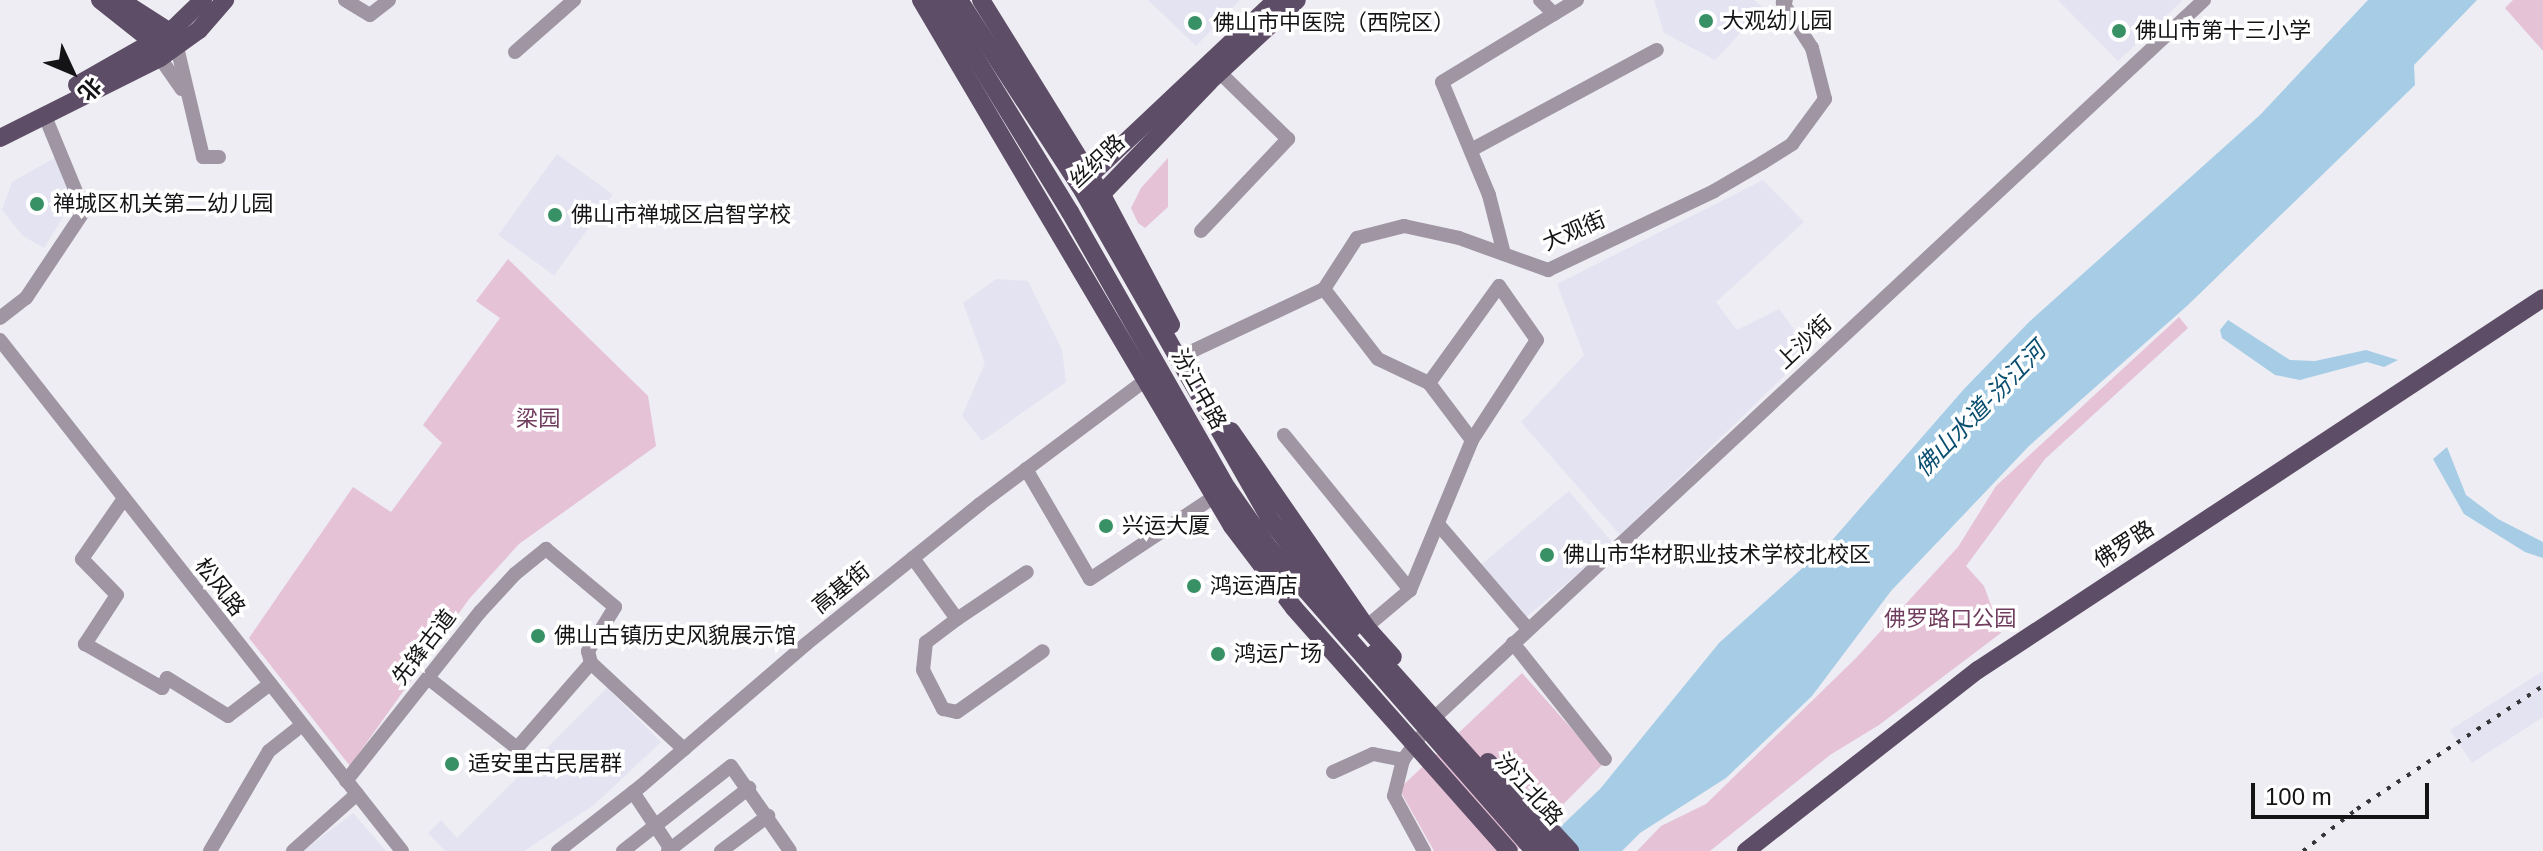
<!DOCTYPE html>
<meta charset="utf-8">
<style>
body{margin:0}
#map{position:relative;width:2543px;height:851px;overflow:hidden;background:#ededf3;font-family:Helvetica,"Noto Sans SC",sans-serif}
div>[style]{position:absolute}
.built>*{inset:0;background:#e4e3f1;transform-origin:0 0}
.green>*{inset:0;background:#e6c2d7}
.water>*{inset:0;background:#a7cde6}
.minor>*{height:14px;margin:-7px;padding:0 7px;transform-origin:7px;border-radius:7px;background:#9f95a3}
.major>*{height:18px;margin:-9px;padding:0 9px;transform-origin:9px;border-radius:9px;background:#5e4d66}
.rail>*{height:4px;margin-top:-2px;transform-origin:0;background:repeating-linear-gradient(90deg,#363639 0 4px,transparent 0 12px)}
.dots>*{width:22px;height:22px;translate:-50% -50%;box-sizing:border-box;border:4px solid #fff;border-radius:50%}
span{translate:-50% -50%;white-space:nowrap;text-align:center;line-height:1.15;-webkit-text-stroke:7px #fff;paint-order:stroke}
.poi-label{font-size:22px;color:#141416}
.left{translate:0 -50%;text-align:left}
.street-label{font-size:22px;color:#141416}
.park-label{font-size:22px;color:#703d5e}
.water-label{font-size:24px;color:#0a4e70;font-style:italic}
.north{position:absolute;left:32px;top:32px;width:80px;height:80px;-webkit-text-stroke:6px #fff;paint-order:stroke;rotate:134deg;font-size:22px;font-weight:700;line-height:32px;text-align:center;color:#141416}
.north::after{content:'';display:block;margin:auto;width:28px;height:36px;background:#141416;clip-path:polygon(50% 0,100% 100%,50% 72%,0 100%)}
.scale{position:absolute;left:2251px;top:783px;width:178px;height:36px;box-sizing:border-box;border:4px solid #141416;border-top:0;padding-left:10px;font-size:24px;line-height:28px;white-space:nowrap;color:#141416;-webkit-text-stroke:6px #fff;paint-order:stroke}
</style>
<div id="map">
<div class="built">
<i style="clip-path:polygon(1148px 0,1240px 0,1196px 46px)"></i>
<i style="clip-path:polygon(1654px 0,1754px 0,1764px 8px,1715px 60px,1664px 33px)"></i>
<i style="clip-path:polygon(2058px 0,2183px 0,2118px 61px)"></i>
<i style="left:557px;top:154px;width:69px;height:100px;rotate:36deg"></i>
<i style="clip-path:polygon(56px 157px,74px 199px,44px 248px,23px 236px,2px 210px,12px 182px)"></i>
<i style="clip-path:polygon(1763px 180px,1804px 222px,1716px 302px,1737px 330px,1779px 309px,1810px 351px,1620px 535px,1521px 422px,1584px 355px,1557px 284px)"></i>
<i style="clip-path:polygon(996px 279px,1028px 281px,1062px 350px,1066px 382px,982px 441px,962px 416px,985px 363px,963px 303px)"></i>
<i style="left:1569px;top:491px;width:69px;height:116px;rotate:50deg"></i>
<i style="clip-path:polygon(2543px 671px,2543px 717px,2472px 763px,2450px 730px)"></i>
<i style="clip-path:polygon(607px 688px,661px 742px,594px 805px,524px 851px,445px 851px,428px 833px,441px 820px,457px 838px)"></i>
<i style="clip-path:polygon(353px 813px,386px 851px,303px 851px)"></i>
</div>
<div class="green">
<i style="clip-path:polygon(2513px 0,2543px 0,2543px 51px,2505px 8px)"></i>
<i style="clip-path:polygon(1168px 158px,1168px 207px,1145px 228px,1138px 223px,1131px 208px,1141px 188px)"></i>
<i style="clip-path:polygon(508px 259px,648px 396px,656px 446px,519px 544px,469px 599px,350px 766px,249px 638px,353px 487px,391px 512px,442px 443px,423px 425px,500px 318px,476px 301px)"></i>
<i style="clip-path:polygon(2179px 317px,2188px 328px,2045px 459px,1966px 566px,1984px 586px,2001px 633px,1879px 725px,1830px 755px,1710px 851px,1637px 851px,1661px 826px,1706px 804px,1856px 658px,1958px 547px,1996px 486px)"></i>
<i style="clip-path:polygon(1522px 673px,1603px 764px,1517px 851px,1434px 851px,1399px 789px)"></i>
</div>
<div class="water">
<i style="clip-path:polygon(2368px 0,2477px 0,2414px 65px,2415px 85px,2188px 305px,2029px 446px,1891px 591px,1812px 696px,1726px 778px,1640px 833px,1622px 851px,1535px 851px,1600px 789px,1719px 643px,1828px 545px,1964px 389px,2029px 322px,2260px 115px)"></i>
<i style="clip-path:polygon(2228px 320px,2290px 360px,2315px 361px,2366px 350px,2398px 360px,2384px 367px,2367px 362px,2300px 380px,2275px 375px,2222px 338px,2220px 330px)"></i>
<i style="clip-path:polygon(2447px 447px,2466px 495px,2498px 519px,2543px 542px,2543px 558px,2525px 552px,2464px 514px,2433px 459px)"></i>
</div>
<div class="minor">
<i style="left:345px;top:0;width:29px;rotate:31deg"></i>
<i style="left:370px;top:15px;width:24px;rotate:-38deg"></i>
<i style="left:1540px;top:0;width:20px;rotate:45deg"></i>
<i style="left:177px;top:47px;width:113px;rotate:76.7deg"></i>
<i style="left:203px;top:157px;width:16px"></i>
<i style="left:515px;top:52px;width:79px;rotate:-41.4deg"></i>
<i style="left:160px;top:58px;width:38px;rotate:55deg"></i>
<i style="left:1471px;top:150px;width:211px;rotate:-28.3deg"></i>
<i style="left:1201px;top:231px;width:127px;rotate:-46.6deg"></i>
<i style="left:1288px;top:139px;width:96px;rotate:-135.8deg"></i>
<i style="left:1504px;top:254px;width:61px;rotate:-104.3deg"></i>
<i style="left:1489px;top:195px;width:122px;rotate:-112.6deg"></i>
<i style="left:1442px;top:82px;width:158px;rotate:-31.3deg"></i>
<i style="left:1324px;top:289px;width:88px;rotate:52.4deg"></i>
<i style="left:1378px;top:359px;width:56px;rotate:25.2deg"></i>
<i style="left:0;top:318px;width:33px;rotate:-38deg"></i>
<i style="left:26px;top:298px;width:105px;rotate:-56.3deg"></i>
<i style="left:84px;top:211px;width:105px;rotate:-112.4deg"></i>
<i style="left:0;top:340px;width:650px;rotate:51.81deg"></i>
<i style="left:1186px;top:354px;width:153px;rotate:-25.2deg"></i>
<i style="left:1324px;top:289px;width:61px;rotate:-57.1deg"></i>
<i style="left:1357px;top:238px;width:49px;rotate:-14.3deg"></i>
<i style="left:1404px;top:226px;width:56px;rotate:12.3deg"></i>
<i style="left:1459px;top:238px;width:95px;rotate:19.8deg"></i>
<i style="left:1548px;top:270px;width:184px;rotate:-25.4deg"></i>
<i style="left:1714px;top:191px;width:56px;rotate:-30.3deg"></i>
<i style="left:1762px;top:163px;width:36px;rotate:-32deg"></i>
<i style="left:1792px;top:144px;width:56px;rotate:-53.7deg"></i>
<i style="left:1825px;top:99px;width:53px;rotate:-104.3deg"></i>
<i style="left:1812px;top:48px;width:54px;rotate:-122.8deg"></i>
<i style="left:1783px;top:3px;width:4px;rotate:-45deg"></i>
<i style="left:1284px;top:435px;width:200px;rotate:50.9deg"></i>
<i style="left:1026px;top:469px;width:127px;rotate:59.8deg"></i>
<i style="left:1090px;top:579px;width:156px;rotate:-33.5deg"></i>
<i style="left:123px;top:500px;width:72px;rotate:124.8deg"></i>
<i style="left:82px;top:559px;width:50px;rotate:45.8deg"></i>
<i style="left:117px;top:595px;width:59px;rotate:123.1deg"></i>
<i style="left:85px;top:644px;width:89px;rotate:29.7deg"></i>
<i style="left:162px;top:688px;width:11px;rotate:-63deg"></i>
<i style="left:167px;top:678px;width:72px;rotate:31.9deg"></i>
<i style="left:228px;top:716px;width:53px;rotate:-37.3deg"></i>
<i style="left:1438px;top:524px;width:138px;rotate:49.4deg"></i>
<i style="left:913px;top:558px;width:75px;rotate:54.2deg"></i>
<i style="left:957px;top:619px;width:39px;rotate:143deg"></i>
<i style="left:926px;top:642px;width:28px;rotate:96deg"></i>
<i style="left:923px;top:670px;width:44px;rotate:62.9deg"></i>
<i style="left:943px;top:709px;width:14px;rotate:12deg"></i>
<i style="left:957px;top:712px;width:105px;rotate:-35.3deg"></i>
<i style="left:957px;top:619px;width:84px;rotate:-33.9deg"></i>
<i style="left:1366px;top:627px;width:57px;rotate:-40.1deg"></i>
<i style="left:1410px;top:590px;width:162px;rotate:-67.5deg"></i>
<i style="left:1472px;top:440px;width:119px;rotate:-57deg"></i>
<i style="left:1537px;top:340px;width:66px;rotate:-125.1deg"></i>
<i style="left:1499px;top:286px;width:120px;rotate:125.8deg"></i>
<i style="left:1429px;top:383px;width:71px;rotate:53deg"></i>
<i style="left:1513px;top:643px;width:148px;rotate:51.6deg"></i>
<i style="left:428px;top:678px;width:113px;rotate:38.2deg"></i>
<i style="left:517px;top:748px;width:113px;rotate:-49deg"></i>
<i style="left:1434px;top:718px;width:1053px;rotate:-43deg"></i>
<i style="left:1419px;top:738px;width:27px;rotate:126deg"></i>
<i style="left:1403px;top:760px;width:37px;rotate:104deg"></i>
<i style="left:1394px;top:796px;width:63px;rotate:61.4deg"></i>
<i style="left:1333px;top:772px;width:44px;rotate:-24.2deg"></i>
<i style="left:1373px;top:754px;width:31px;rotate:11deg"></i>
<i style="left:346px;top:781px;width:216px;rotate:-51.6deg"></i>
<i style="left:480px;top:612px;width:52px;rotate:-47.4deg"></i>
<i style="left:515px;top:574px;width:40px;rotate:-39deg"></i>
<i style="left:546px;top:549px;width:90px;rotate:40deg"></i>
<i style="left:615px;top:607px;width:52px;rotate:121.5deg"></i>
<i style="left:588px;top:651px;width:12px;rotate:76deg"></i>
<i style="left:591px;top:663px;width:127px;rotate:42.8deg"></i>
<i style="left:633px;top:792px;width:71px;rotate:56.5deg"></i>
<i style="left:210px;top:851px;width:116px;rotate:-59.5deg"></i>
<i style="left:269px;top:751px;width:42px;rotate:-38.2deg"></i>
<i style="left:293px;top:851px;width:86px;rotate:-41.7deg"></i>
<i style="left:558px;top:851px;width:105px;rotate:-38.1deg"></i>
<i style="left:641px;top:786px;width:218px;rotate:-40.7deg"></i>
<i style="left:806px;top:644px;width:223px;rotate:-38.8deg"></i>
<i style="left:980px;top:504px;width:217px;rotate:-36.8deg"></i>
<i style="left:623px;top:851px;width:137px;rotate:-38.2deg"></i>
<i style="left:731px;top:766px;width:103px;rotate:55.2deg"></i>
<i style="left:668px;top:851px;width:103px;rotate:-37.9deg"></i>
<i style="left:721px;top:851px;width:59px;rotate:-36.7deg"></i>
</div>
<div class="major">
<i style="left:100px;top:0;width:68px;rotate:38.4deg"></i>
<i style="left:153px;top:42px;width:10px;rotate:66deg"></i>
<i style="left:120px;top:0;width:59px;rotate:32.6deg"></i>
<i style="left:921px;top:0;width:611px;rotate:59.41deg"></i>
<i style="left:1232px;top:526px;width:103px;rotate:52.9deg"></i>
<i style="left:1294px;top:608px;width:324px;rotate:48.5deg"></i>
<i style="left:940px;top:0;width:249px;rotate:58.5deg"></i>
<i style="left:1070px;top:212px;width:318px;rotate:60.4deg"></i>
<i style="left:1227px;top:488px;width:73px;rotate:55deg"></i>
<i style="left:1269px;top:548px;width:403px;rotate:48.8deg"></i>
<i style="left:959px;top:0;width:222px;rotate:57deg"></i>
<i style="left:1080px;top:186px;width:382px;rotate:60.3deg"></i>
<i style="left:1269px;top:518px;width:138px;rotate:52.6deg"></i>
<i style="left:981px;top:0;width:229px;rotate:58.2deg"></i>
<i style="left:1102px;top:195px;width:147px;rotate:62deg"></i>
<i style="left:77px;top:85px;width:107px;rotate:-29.7deg"></i>
<i style="left:170px;top:32px;width:46px;rotate:-44.1deg"></i>
<i style="left:0;top:138px;width:179px;rotate:-26.6deg"></i>
<i style="left:160px;top:58px;width:48px;rotate:-35.7deg"></i>
<i style="left:199px;top:30px;width:40px;rotate:-49deg"></i>
<i style="left:1082px;top:183px;width:267px;rotate:-43.3deg"></i>
<i style="left:1095px;top:201px;width:165px;rotate:-46.2deg"></i>
<i style="left:1209px;top:82px;width:120px;rotate:-43deg"></i>
<i style="left:1231px;top:431px;width:238px;rotate:55.4deg"></i>
<i style="left:1366px;top:627px;width:40px;rotate:48deg"></i>
<i style="left:1375px;top:653px;width:266px;rotate:48.2deg"></i>
<i style="left:1488px;top:762px;width:121px;rotate:47.3deg"></i>
<i style="left:1746px;top:851px;width:294px;rotate:-38deg"></i>
<i style="left:1978px;top:670px;width:676px;rotate:-33.36deg"></i>
</div>
<div class="rail">
<i style="left:2303px;top:851px;width:68px;rotate:-37.9deg"></i>
<i style="left:2357px;top:809px;width:223px;rotate:-33.5deg"></i>
</div>
<div class="dots">
<i style="left:1706px;top:21px;background:#389065"></i>
<i style="left:1195px;top:23px;background:#389065"></i>
<i style="left:2119px;top:31px;background:#389065"></i>
<i style="left:37px;top:204px;background:#389065"></i>
<i style="left:555px;top:215px;background:#389065"></i>
<i style="left:1106px;top:526px;background:#389065"></i>
<i style="left:1547px;top:555px;background:#389065"></i>
<i style="left:1194px;top:586px;background:#389065"></i>
<i style="left:538px;top:636px;background:#389065"></i>
<i style="left:1218px;top:654px;background:#389065"></i>
<i style="left:452px;top:764px;background:#389065"></i>
</div>
<div class="poi-label">
<span class="left" style="left:1722px;top:21px">大观幼儿园</span>
<span class="left" style="left:1213px;top:23px">佛山市中医院（西院区）</span>
<span class="left" style="left:2135px;top:31px">佛山市第十三小学</span>
<span class="left" style="left:53px;top:204px">禅城区机关第二幼儿园</span>
<span class="left" style="left:571px;top:215px">佛山市禅城区启智学校</span>
<span class="left" style="left:1122px;top:526px">兴运大厦</span>
<span class="left" style="left:1563px;top:555px">佛山市华材职业技术学校北校区</span>
<span class="left" style="left:1210px;top:586px">鸿运酒店</span>
<span class="left" style="left:554px;top:636px">佛山古镇历史风貌展示馆</span>
<span class="left" style="left:1234px;top:654px">鸿运广场</span>
<span class="left" style="left:468px;top:764px">适安里古民居群</span>
</div>
<div class="street-label">
<span style="left:1097px;top:161px;rotate:-43deg">丝织路</span>
<span style="left:1574px;top:231px;rotate:-23deg">大观街</span>
<span style="left:1804px;top:342px;rotate:-43deg">上沙街</span>
<span style="left:1199px;top:389px;rotate:61deg">汾江中路</span>
<span style="left:2124px;top:544px;rotate:-33deg">佛罗路</span>
<span style="left:220px;top:587px;rotate:52deg">松风路</span>
<span style="left:841px;top:588px;rotate:-39deg">高基街</span>
<span style="left:424px;top:647px;rotate:-52deg">先锋古道</span>
<span style="left:1529px;top:789px;rotate:48deg">汾江北路</span>
</div>
<div class="park-label">
<span style="left:538px;top:419px">梁园</span>
<span style="left:1950px;top:619px">佛罗路口公园</span>
</div>
<div class="water-label">
<span style="left:1980px;top:409px;rotate:-46deg">佛山水道-汾江河</span>
</div>
<div class="north">北</div>
<div class="scale">100 m</div>
</div>
